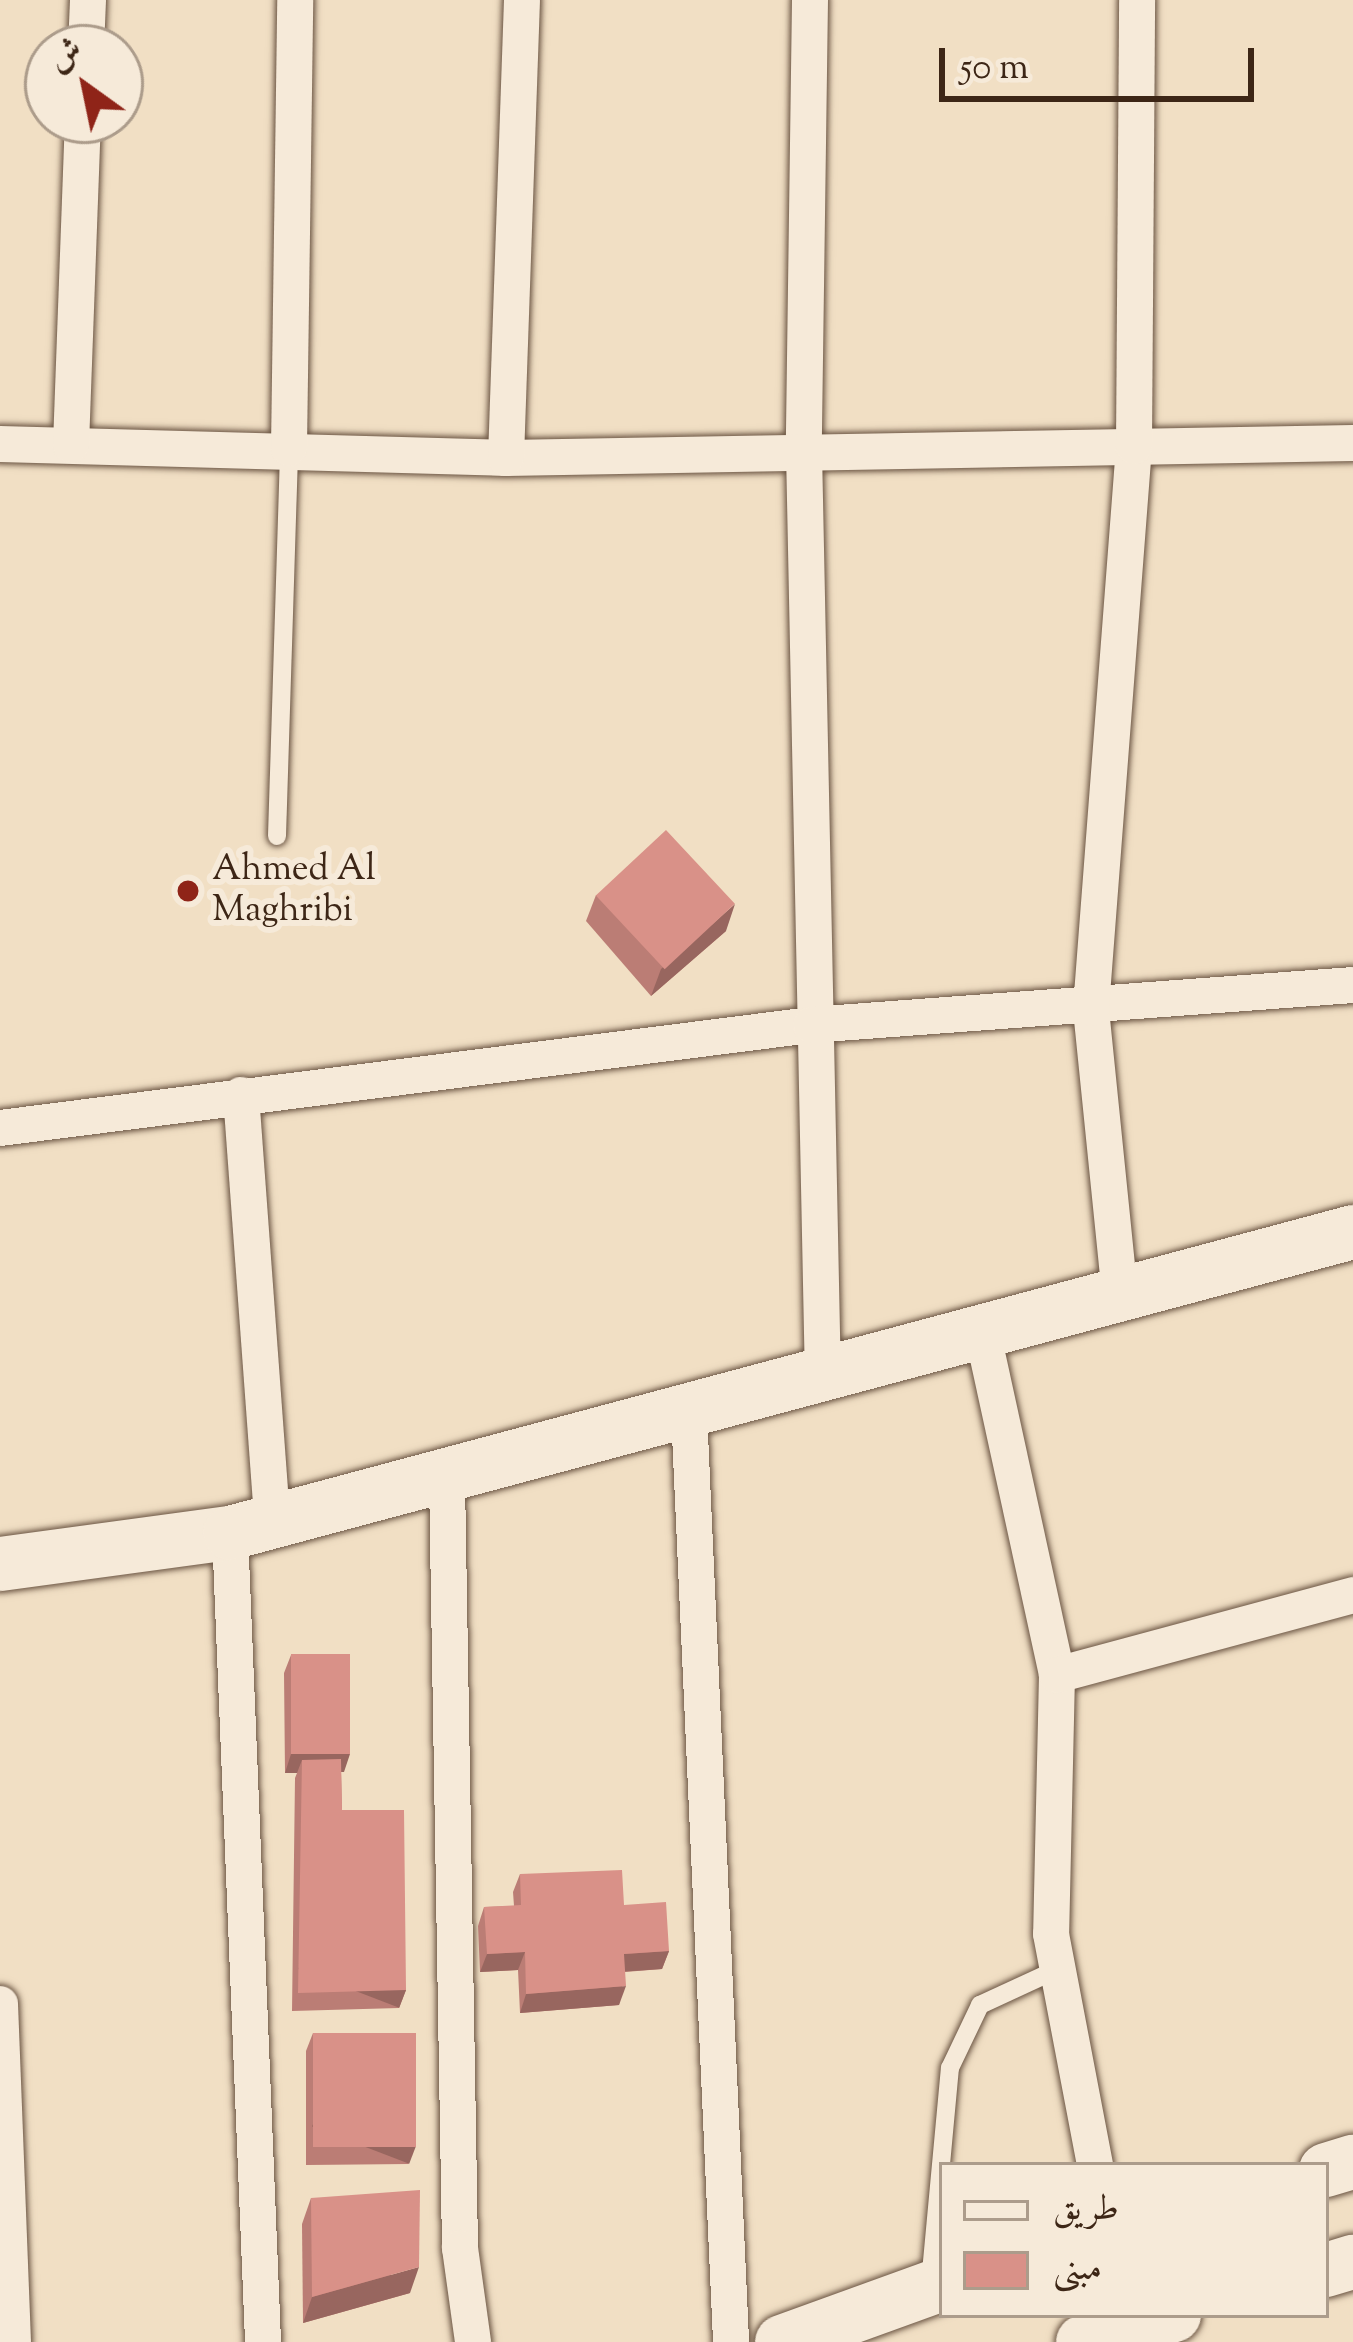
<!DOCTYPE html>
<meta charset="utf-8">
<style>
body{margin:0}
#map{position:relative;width:1353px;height:2342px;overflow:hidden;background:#f1dfc4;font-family:"Sorts Mill Goudy",Amiri,serif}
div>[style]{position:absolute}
.roads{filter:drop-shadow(0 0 3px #6a5442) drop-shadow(0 0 3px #6a5442)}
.lane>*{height:18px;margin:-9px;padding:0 9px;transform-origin:9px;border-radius:9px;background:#f6ead9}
.street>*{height:36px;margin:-18px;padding:0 18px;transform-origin:18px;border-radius:18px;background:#f6ead9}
.secondary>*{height:54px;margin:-27px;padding:0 27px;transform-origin:27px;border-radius:27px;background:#f6ead9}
.wall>*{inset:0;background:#bb7d75}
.shaded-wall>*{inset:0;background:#98665f;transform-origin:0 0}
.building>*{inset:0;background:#d99188;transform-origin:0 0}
.dots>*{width:33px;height:33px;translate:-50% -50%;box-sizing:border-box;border:6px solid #f6ead9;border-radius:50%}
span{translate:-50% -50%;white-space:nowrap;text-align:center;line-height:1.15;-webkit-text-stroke:12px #f6ead9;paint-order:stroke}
.poi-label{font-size:36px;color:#3d2616}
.left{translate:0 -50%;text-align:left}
.legend{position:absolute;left:939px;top:2162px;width:390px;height:156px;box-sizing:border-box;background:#f6ead9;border:3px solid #ac9c8b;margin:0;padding:15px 21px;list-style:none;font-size:36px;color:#3d2616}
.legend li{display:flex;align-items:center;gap:24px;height:60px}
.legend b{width:60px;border:3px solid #ac9c8b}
.north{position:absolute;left:24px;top:24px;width:120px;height:120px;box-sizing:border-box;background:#f6ead9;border:3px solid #ac9c8b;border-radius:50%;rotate:327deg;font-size:33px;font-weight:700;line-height:48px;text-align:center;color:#3d2616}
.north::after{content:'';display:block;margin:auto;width:42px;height:54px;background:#8f2418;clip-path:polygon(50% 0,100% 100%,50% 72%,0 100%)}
.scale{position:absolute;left:939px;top:48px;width:315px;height:54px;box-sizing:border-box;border:6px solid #3d2616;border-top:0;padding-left:15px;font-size:36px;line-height:42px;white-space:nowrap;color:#3d2616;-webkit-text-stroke:9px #f6ead9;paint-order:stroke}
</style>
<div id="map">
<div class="roads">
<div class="lane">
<i style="left:277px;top:836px;width:385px;rotate:-88.2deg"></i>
<i style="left:930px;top:2283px;width:216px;rotate:-84.7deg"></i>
<i style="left:950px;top:2068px;width:70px;rotate:-64.5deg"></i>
<i style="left:980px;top:2005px;width:86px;rotate:-24.8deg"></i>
</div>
<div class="street">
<i style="left:810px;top:0;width:451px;rotate:90.8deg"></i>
<i style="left:804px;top:451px;width:928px;rotate:88.83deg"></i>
<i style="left:86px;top:48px;width:48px;rotate:-87.6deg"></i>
<i style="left:0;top:444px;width:506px;rotate:1.58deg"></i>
<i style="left:506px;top:458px;width:847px;rotate:-1.01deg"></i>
<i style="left:71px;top:445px;width:325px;rotate:-87.9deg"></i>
<i style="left:289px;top:448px;width:448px;rotate:-89.2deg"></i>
<i style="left:506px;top:458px;width:458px;rotate:-88deg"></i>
<i style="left:241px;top:1095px;width:428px;rotate:85.8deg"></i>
<i style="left:0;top:1128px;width:818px;rotate:-7.24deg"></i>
<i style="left:811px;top:1025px;width:543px;rotate:-4.22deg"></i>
<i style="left:1120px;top:1295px;width:288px;rotate:-95.8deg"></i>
<i style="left:1091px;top:1008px;width:564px;rotate:-85.62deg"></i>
<i style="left:1134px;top:446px;width:446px;rotate:-89.6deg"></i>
<i style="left:983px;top:1335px;width:348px;rotate:77.7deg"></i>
<i style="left:1057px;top:1675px;width:259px;rotate:91.3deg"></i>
<i style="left:1051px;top:1934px;width:235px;rotate:79.2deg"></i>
<i style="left:689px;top:1412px;width:931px;rotate:87.41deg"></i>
<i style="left:447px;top:1479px;width:769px;rotate:89.03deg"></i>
<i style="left:460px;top:2248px;width:95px;rotate:82.1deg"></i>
<i style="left:230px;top:1533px;width:810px;rotate:87.66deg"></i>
<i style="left:1057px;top:1675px;width:307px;rotate:-15.1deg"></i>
<i style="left:0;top:2004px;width:338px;rotate:87.8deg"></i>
</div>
<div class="secondary">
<i style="left:0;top:1564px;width:232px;rotate:-7.7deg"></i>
<i style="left:230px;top:1533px;width:1163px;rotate:-15deg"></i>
<i style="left:1326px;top:2170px;width:28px;rotate:-17deg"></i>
<i style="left:1326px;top:2270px;width:28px;rotate:-17deg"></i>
<i style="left:782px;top:2342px;width:170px;rotate:-19.9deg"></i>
<i style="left:1083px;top:2342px;width:95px;rotate:-16.5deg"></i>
</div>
</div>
<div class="wall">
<i style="clip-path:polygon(596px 895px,726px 931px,651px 996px,586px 921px)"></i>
<i style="clip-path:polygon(291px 1655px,344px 1772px,341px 1772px,342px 1810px,406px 1990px,399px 2008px,292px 2011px,295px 1778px,297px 1773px,285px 1773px,284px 1673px)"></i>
<i style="clip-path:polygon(520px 1874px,624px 1905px,669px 1951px,662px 1969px,625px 1972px,619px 2005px,520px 2013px,518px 1970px,480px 1972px,478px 1926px,484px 1907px,514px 1906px,513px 1892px)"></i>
<i style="clip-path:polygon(313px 2033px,409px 2164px,306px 2165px,306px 2051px)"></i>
<i style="clip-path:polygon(311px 2198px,410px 2293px,303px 2323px,302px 2224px)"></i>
</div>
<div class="shaded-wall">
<i style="clip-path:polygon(735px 904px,726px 931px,651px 996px,661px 969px)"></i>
<i style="clip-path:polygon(291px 1754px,350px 1754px,344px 1772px,302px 1772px,302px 1760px,297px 1773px,285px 1773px)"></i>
<i style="clip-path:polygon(669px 1951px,662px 1969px,618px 1972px,624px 1954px)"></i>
<i style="clip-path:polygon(525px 1952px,518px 1970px,480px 1972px,487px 1954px)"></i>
<i style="clip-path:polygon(626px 1986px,619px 2005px,520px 2013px,526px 1994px)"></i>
<i style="left:406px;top:1990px;width:19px;height:108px;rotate:111deg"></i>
<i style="left:416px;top:2146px;width:19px;height:104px;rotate:111deg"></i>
<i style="clip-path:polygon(419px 2267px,410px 2293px,303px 2323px,312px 2297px)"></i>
</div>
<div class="building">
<i style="left:666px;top:830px;width:101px;height:96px;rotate:47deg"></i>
<i style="left:350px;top:1654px;width:100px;height:59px;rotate:90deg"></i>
<i style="clip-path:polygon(341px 1759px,342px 1810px,404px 1810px,406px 1990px,298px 1993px,302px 1760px)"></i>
<i style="clip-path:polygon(622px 1870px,624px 1905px,666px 1902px,669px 1951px,624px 1954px,626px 1986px,526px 1994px,525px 1952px,487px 1954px,484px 1907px,521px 1905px,520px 1874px)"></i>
<i style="left:313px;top:2033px;width:103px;height:114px"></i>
<i style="clip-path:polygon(420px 2190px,419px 2267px,312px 2297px,311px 2198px)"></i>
</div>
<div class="dots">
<i style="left:188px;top:891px;background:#8f2418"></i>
</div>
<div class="poi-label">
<span class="left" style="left:212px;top:891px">Ahmed Al<br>Maghribi</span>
</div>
<ul class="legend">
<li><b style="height:15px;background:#f6ead9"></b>طريق</li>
<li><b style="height:33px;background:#d99188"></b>مبنى</li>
</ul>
<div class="north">ش</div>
<div class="scale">50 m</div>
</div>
